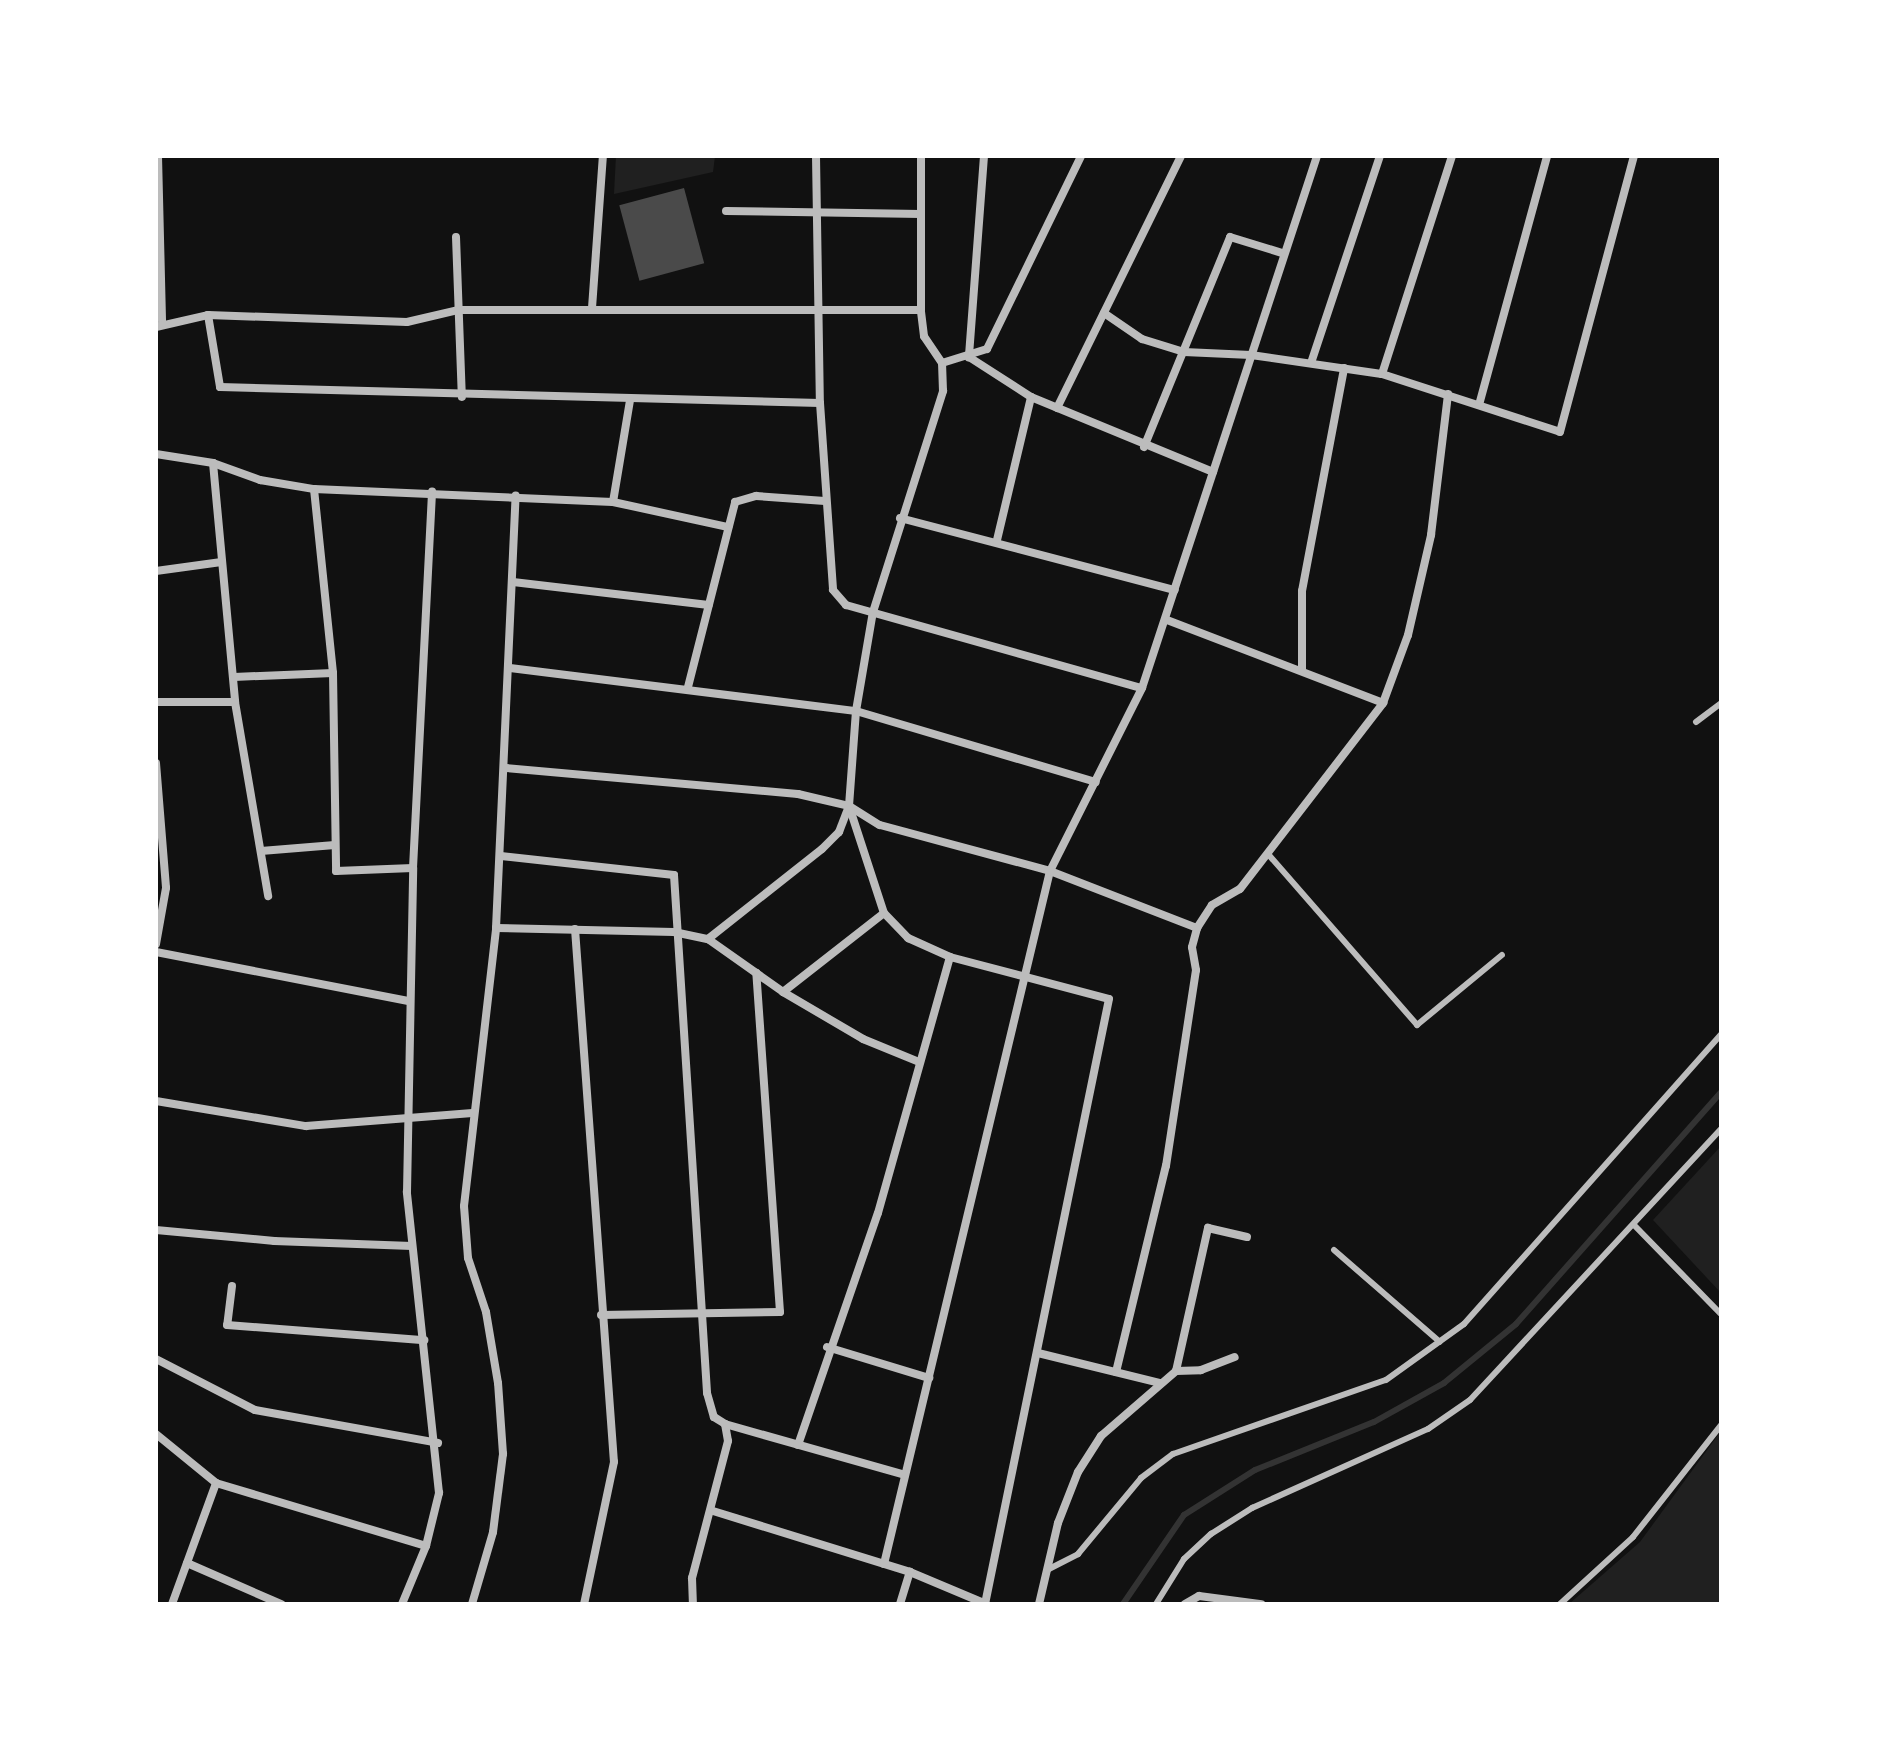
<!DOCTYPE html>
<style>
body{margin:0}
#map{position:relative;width:1877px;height:1760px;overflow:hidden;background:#111;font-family:"Roboto Serif",serif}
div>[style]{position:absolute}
.green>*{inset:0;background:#202020}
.stream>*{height:6px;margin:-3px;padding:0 3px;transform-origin:3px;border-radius:3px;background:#333}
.building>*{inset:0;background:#4a4a4a;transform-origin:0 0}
.service>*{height:6px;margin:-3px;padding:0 3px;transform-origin:3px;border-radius:3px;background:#bcbcbc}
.minor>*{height:8px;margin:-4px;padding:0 4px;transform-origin:4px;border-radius:4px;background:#bcbcbc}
span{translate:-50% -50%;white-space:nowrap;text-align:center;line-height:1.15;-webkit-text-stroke:8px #fff;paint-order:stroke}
.frame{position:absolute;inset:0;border:158px solid #fff;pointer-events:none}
</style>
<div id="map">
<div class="green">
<i style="clip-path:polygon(616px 156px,715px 156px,713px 172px,614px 194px)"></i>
<i style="clip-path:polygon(1721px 1146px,1721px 1293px,1653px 1220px)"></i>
<i style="clip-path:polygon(1721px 1431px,1721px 1604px,1569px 1604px,1640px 1542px)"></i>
</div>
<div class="stream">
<i style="left:1123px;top:1604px;width:108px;rotate:-55.6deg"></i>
<i style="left:1184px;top:1515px;width:84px;rotate:-32.4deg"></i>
<i style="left:1255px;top:1470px;width:128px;rotate:-22deg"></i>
<i style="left:1374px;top:1422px;width:80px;rotate:-29.1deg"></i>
<i style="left:1444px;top:1383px;width:93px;rotate:-39.3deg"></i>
<i style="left:1516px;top:1324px;width:310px;rotate:-48.5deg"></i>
</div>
<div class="building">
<i style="left:684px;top:188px;width:78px;height:67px;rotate:75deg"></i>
</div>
<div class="service">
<i style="left:1696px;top:722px;width:31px;rotate:-37deg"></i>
<i style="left:1268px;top:854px;width:227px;rotate:48.9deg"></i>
<i style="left:1417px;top:1025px;width:110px;rotate:-39.5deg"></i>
<i style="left:1634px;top:1225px;width:124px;rotate:45.7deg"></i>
<i style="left:1334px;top:1250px;width:140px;rotate:41deg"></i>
<i style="left:1047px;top:1570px;width:35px;rotate:-27deg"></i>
<i style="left:1078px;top:1554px;width:99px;rotate:-50.3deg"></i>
<i style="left:1141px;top:1478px;width:40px;rotate:-37deg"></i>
<i style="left:1173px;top:1454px;width:225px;rotate:-19.2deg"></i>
<i style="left:1386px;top:1380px;width:96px;rotate:-35.7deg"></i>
<i style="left:1464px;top:1324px;width:387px;rotate:-48.4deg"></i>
<i style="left:1156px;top:1604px;width:53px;rotate:-58.1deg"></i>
<i style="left:1184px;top:1559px;width:37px;rotate:-43deg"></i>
<i style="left:1211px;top:1534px;width:49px;rotate:-32.4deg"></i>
<i style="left:1252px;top:1508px;width:193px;rotate:-24.2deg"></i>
<i style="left:1428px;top:1429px;width:51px;rotate:-34.6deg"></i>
<i style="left:1470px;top:1400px;width:369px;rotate:-47.2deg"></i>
<i style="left:1560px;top:1604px;width:99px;rotate:-42.5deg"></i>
<i style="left:1633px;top:1537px;width:142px;rotate:-51.8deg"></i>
</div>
<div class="minor">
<i style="left:158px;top:156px;width:168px;rotate:88.6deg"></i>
<i style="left:816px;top:156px;width:247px;rotate:89.1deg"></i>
<i style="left:820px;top:403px;width:187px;rotate:86deg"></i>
<i style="left:833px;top:590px;width:20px;rotate:49deg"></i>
<i style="left:846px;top:605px;width:307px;rotate:15.7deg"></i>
<i style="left:984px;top:156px;width:202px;rotate:94.3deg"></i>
<i style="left:969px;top:357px;width:74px;rotate:32.8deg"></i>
<i style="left:1031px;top:397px;width:197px;rotate:22.4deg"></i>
<i style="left:726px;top:211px;width:195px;rotate:0.9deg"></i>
<i style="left:456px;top:237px;width:160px;rotate:87.9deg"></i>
<i style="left:592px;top:308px;width:152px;rotate:-85.9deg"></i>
<i style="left:1104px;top:313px;width:46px;rotate:34.4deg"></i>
<i style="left:1142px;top:339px;width:44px;rotate:17.2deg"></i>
<i style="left:1184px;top:352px;width:67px;rotate:2.6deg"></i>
<i style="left:1251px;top:355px;width:132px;rotate:8.3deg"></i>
<i style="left:1382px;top:374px;width:187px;rotate:18deg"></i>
<i style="left:1560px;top:432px;width:286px;rotate:-75deg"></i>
<i style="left:208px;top:315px;width:73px;rotate:80.5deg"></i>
<i style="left:220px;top:387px;width:600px;rotate:1.53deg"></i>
<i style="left:156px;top:327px;width:53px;rotate:-13deg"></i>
<i style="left:208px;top:315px;width:199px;rotate:2deg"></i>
<i style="left:407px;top:322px;width:52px;rotate:-13.2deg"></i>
<i style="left:458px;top:310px;width:463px"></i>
<i style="left:942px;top:363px;width:47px;rotate:-17.3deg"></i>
<i style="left:987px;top:349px;width:215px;rotate:-64deg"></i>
<i style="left:1311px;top:363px;width:218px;rotate:-71.6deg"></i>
<i style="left:1382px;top:374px;width:229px;rotate:-72.2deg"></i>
<i style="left:1479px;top:405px;width:258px;rotate:-74.7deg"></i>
<i style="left:1057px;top:408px;width:281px;rotate:-63.8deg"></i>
<i style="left:1144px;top:447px;width:227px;rotate:-67.7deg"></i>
<i style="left:1230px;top:237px;width:54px;rotate:17.1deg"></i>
<i style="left:156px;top:454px;width:58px;rotate:9deg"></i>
<i style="left:213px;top:463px;width:50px;rotate:19.9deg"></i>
<i style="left:260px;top:480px;width:55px;rotate:9.5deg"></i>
<i style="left:314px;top:489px;width:299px;rotate:2.5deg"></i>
<i style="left:613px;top:502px;width:118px;rotate:12.3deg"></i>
<i style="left:213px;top:463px;width:240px;rotate:84.7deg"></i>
<i style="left:235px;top:702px;width:197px;rotate:80.3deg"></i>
<i style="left:314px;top:489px;width:185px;rotate:84.1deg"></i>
<i style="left:333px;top:673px;width:198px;rotate:89.1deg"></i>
<i style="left:336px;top:871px;width:77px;rotate:-2.2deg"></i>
<i style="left:613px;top:502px;width:103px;rotate:-80.5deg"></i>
<i style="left:900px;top:518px;width:284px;rotate:14.7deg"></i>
<i style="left:997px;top:540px;width:147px;rotate:-76.6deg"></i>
<i style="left:156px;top:571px;width:66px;rotate:-7.9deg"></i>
<i style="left:513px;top:582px;width:197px;rotate:6.7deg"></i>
<i style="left:1167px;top:620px;width:231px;rotate:21deg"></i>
<i style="left:510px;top:668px;width:349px;rotate:7.1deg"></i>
<i style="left:856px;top:711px;width:250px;rotate:16.5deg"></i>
<i style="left:1302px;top:669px;width:78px;rotate:-90deg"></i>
<i style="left:1302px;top:591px;width:227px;rotate:-79.3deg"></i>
<i style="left:234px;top:677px;width:99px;rotate:-2.3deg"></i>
<i style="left:688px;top:687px;width:191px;rotate:-75.7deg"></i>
<i style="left:735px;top:502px;width:22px;rotate:-16deg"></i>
<i style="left:756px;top:496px;width:69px;rotate:4.1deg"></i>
<i style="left:156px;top:702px;width:79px"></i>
<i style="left:156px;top:763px;width:125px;rotate:85.4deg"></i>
<i style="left:166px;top:888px;width:57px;rotate:100.1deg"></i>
<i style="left:506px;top:768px;width:293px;rotate:5.1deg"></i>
<i style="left:798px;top:794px;width:52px;rotate:13.2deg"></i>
<i style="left:849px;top:806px;width:36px;rotate:32deg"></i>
<i style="left:880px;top:825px;width:176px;rotate:15.1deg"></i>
<i style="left:1050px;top:871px;width:158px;rotate:21.2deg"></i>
<i style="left:849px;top:806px;width:113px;rotate:71.9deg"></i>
<i style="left:884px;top:913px;width:35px;rotate:46deg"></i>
<i style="left:908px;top:938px;width:46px;rotate:24.3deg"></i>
<i style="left:950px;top:957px;width:164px;rotate:14.8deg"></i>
<i style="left:1109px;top:999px;width:618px;rotate:101.58deg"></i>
<i style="left:261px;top:851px;width:74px;rotate:-4.6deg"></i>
<i style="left:501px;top:856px;width:174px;rotate:6.3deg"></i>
<i style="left:674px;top:875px;width:519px;rotate:86.35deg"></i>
<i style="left:707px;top:1393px;width:25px;rotate:74deg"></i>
<i style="left:714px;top:1417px;width:13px;rotate:32deg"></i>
<i style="left:725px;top:1424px;width:17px;rotate:80deg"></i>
<i style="left:728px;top:1441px;width:142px;rotate:104.7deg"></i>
<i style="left:692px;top:1578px;width:26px;rotate:88deg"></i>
<i style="left:496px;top:928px;width:178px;rotate:1.3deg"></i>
<i style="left:674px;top:932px;width:35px;rotate:12deg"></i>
<i style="left:708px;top:939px;width:92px;rotate:35.2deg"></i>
<i style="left:783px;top:992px;width:93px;rotate:30.4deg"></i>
<i style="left:863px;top:1039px;width:61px;rotate:22.3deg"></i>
<i style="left:575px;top:929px;width:534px;rotate:85.82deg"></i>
<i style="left:614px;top:1462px;width:145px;rotate:101.9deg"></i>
<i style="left:708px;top:939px;width:145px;rotate:-38.3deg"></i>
<i style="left:822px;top:849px;width:24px;rotate:-45deg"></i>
<i style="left:839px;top:832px;width:28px;rotate:-69deg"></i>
<i style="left:849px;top:806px;width:95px;rotate:-85.8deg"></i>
<i style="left:856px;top:711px;width:100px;rotate:-80.3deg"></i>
<i style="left:873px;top:612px;width:232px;rotate:-72.4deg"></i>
<i style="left:943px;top:391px;width:28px;rotate:-92deg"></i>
<i style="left:942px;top:363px;width:32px;rotate:-124deg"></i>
<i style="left:924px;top:336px;width:26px;rotate:-97deg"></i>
<i style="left:921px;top:310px;width:154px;rotate:-90deg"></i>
<i style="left:156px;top:952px;width:257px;rotate:11deg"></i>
<i style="left:783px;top:992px;width:128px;rotate:-38deg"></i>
<i style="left:156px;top:1101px;width:152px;rotate:9.5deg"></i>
<i style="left:306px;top:1126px;width:167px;rotate:-4.5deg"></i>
<i style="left:156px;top:1230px;width:119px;rotate:5.3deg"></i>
<i style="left:274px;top:1241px;width:138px;rotate:2.1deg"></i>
<i style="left:232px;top:1286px;width:39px;rotate:97deg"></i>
<i style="left:227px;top:1325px;width:198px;rotate:4.4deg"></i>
<i style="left:601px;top:1315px;width:179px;rotate:-1deg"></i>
<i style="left:780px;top:1312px;width:340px;rotate:-94deg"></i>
<i style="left:827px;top:1347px;width:107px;rotate:16.9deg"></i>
<i style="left:1038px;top:1353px;width:126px;rotate:13.8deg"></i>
<i style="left:156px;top:1359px;width:111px;rotate:27.3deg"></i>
<i style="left:255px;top:1410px;width:186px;rotate:10.2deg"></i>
<i style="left:1176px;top:1371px;width:147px;rotate:-77.4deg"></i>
<i style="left:1208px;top:1228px;width:40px;rotate:13deg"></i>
<i style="left:1116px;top:1372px;width:212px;rotate:-76.4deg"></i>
<i style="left:1166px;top:1166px;width:198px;rotate:-81.3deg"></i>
<i style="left:1196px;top:970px;width:23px;rotate:-100deg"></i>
<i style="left:1192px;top:947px;width:20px;rotate:-75deg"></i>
<i style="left:1197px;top:928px;width:27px;rotate:-57deg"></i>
<i style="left:1212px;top:905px;width:32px;rotate:-30deg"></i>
<i style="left:1240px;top:889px;width:235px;rotate:-52.4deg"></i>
<i style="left:1383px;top:703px;width:72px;rotate:-69.8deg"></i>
<i style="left:1408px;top:635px;width:103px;rotate:-77deg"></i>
<i style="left:1431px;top:535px;width:142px;rotate:-83.1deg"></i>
<i style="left:725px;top:1424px;width:187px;rotate:15.8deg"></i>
<i style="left:156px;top:1434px;width:77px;rotate:39.2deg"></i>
<i style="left:216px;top:1483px;width:219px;rotate:16.7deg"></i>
<i style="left:798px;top:1445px;width:245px;rotate:-71deg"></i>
<i style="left:878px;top:1213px;width:266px;rotate:-74.3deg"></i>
<i style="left:713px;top:1511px;width:206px;rotate:17.2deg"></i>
<i style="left:910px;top:1572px;width:82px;rotate:22.8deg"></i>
<i style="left:187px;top:1563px;width:103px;rotate:23.6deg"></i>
<i style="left:884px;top:1564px;width:713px;rotate:-76.53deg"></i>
<i style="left:1050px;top:871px;width:205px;rotate:-63.3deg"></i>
<i style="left:1142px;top:688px;width:560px;rotate:-71.79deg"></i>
<i style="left:172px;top:1604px;width:129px;rotate:-70deg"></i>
<i style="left:402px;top:1604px;width:63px;rotate:-67.5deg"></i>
<i style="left:426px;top:1546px;width:55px;rotate:-76.2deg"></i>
<i style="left:439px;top:1493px;width:303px;rotate:-96.1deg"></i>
<i style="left:407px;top:1192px;width:324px;rotate:-88.9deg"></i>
<i style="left:413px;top:868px;width:377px;rotate:-87.1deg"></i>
<i style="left:472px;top:1604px;width:75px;rotate:-73.7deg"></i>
<i style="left:493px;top:1532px;width:79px;rotate:-82.7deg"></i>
<i style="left:503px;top:1454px;width:71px;rotate:-94deg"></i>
<i style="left:498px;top:1383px;width:72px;rotate:-99.6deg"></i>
<i style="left:486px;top:1312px;width:57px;rotate:-108.4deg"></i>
<i style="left:468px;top:1258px;width:52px;rotate:-94.4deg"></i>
<i style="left:464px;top:1206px;width:280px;rotate:-83.4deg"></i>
<i style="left:496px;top:928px;width:433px;rotate:-87.4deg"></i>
<i style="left:900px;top:1604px;width:34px;rotate:-73deg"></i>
<i style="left:1039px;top:1604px;width:83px;rotate:-76.8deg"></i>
<i style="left:1058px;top:1523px;width:55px;rotate:-68.6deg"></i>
<i style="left:1078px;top:1472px;width:43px;rotate:-57.4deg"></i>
<i style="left:1101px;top:1436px;width:99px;rotate:-40.9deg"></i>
<i style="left:1176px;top:1371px;width:25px;rotate:-2deg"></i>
<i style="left:1201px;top:1370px;width:36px;rotate:-21deg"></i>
<i style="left:1185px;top:1604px;width:16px;rotate:-30deg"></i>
<i style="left:1199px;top:1596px;width:63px;rotate:7.4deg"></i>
</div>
<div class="frame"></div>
</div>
